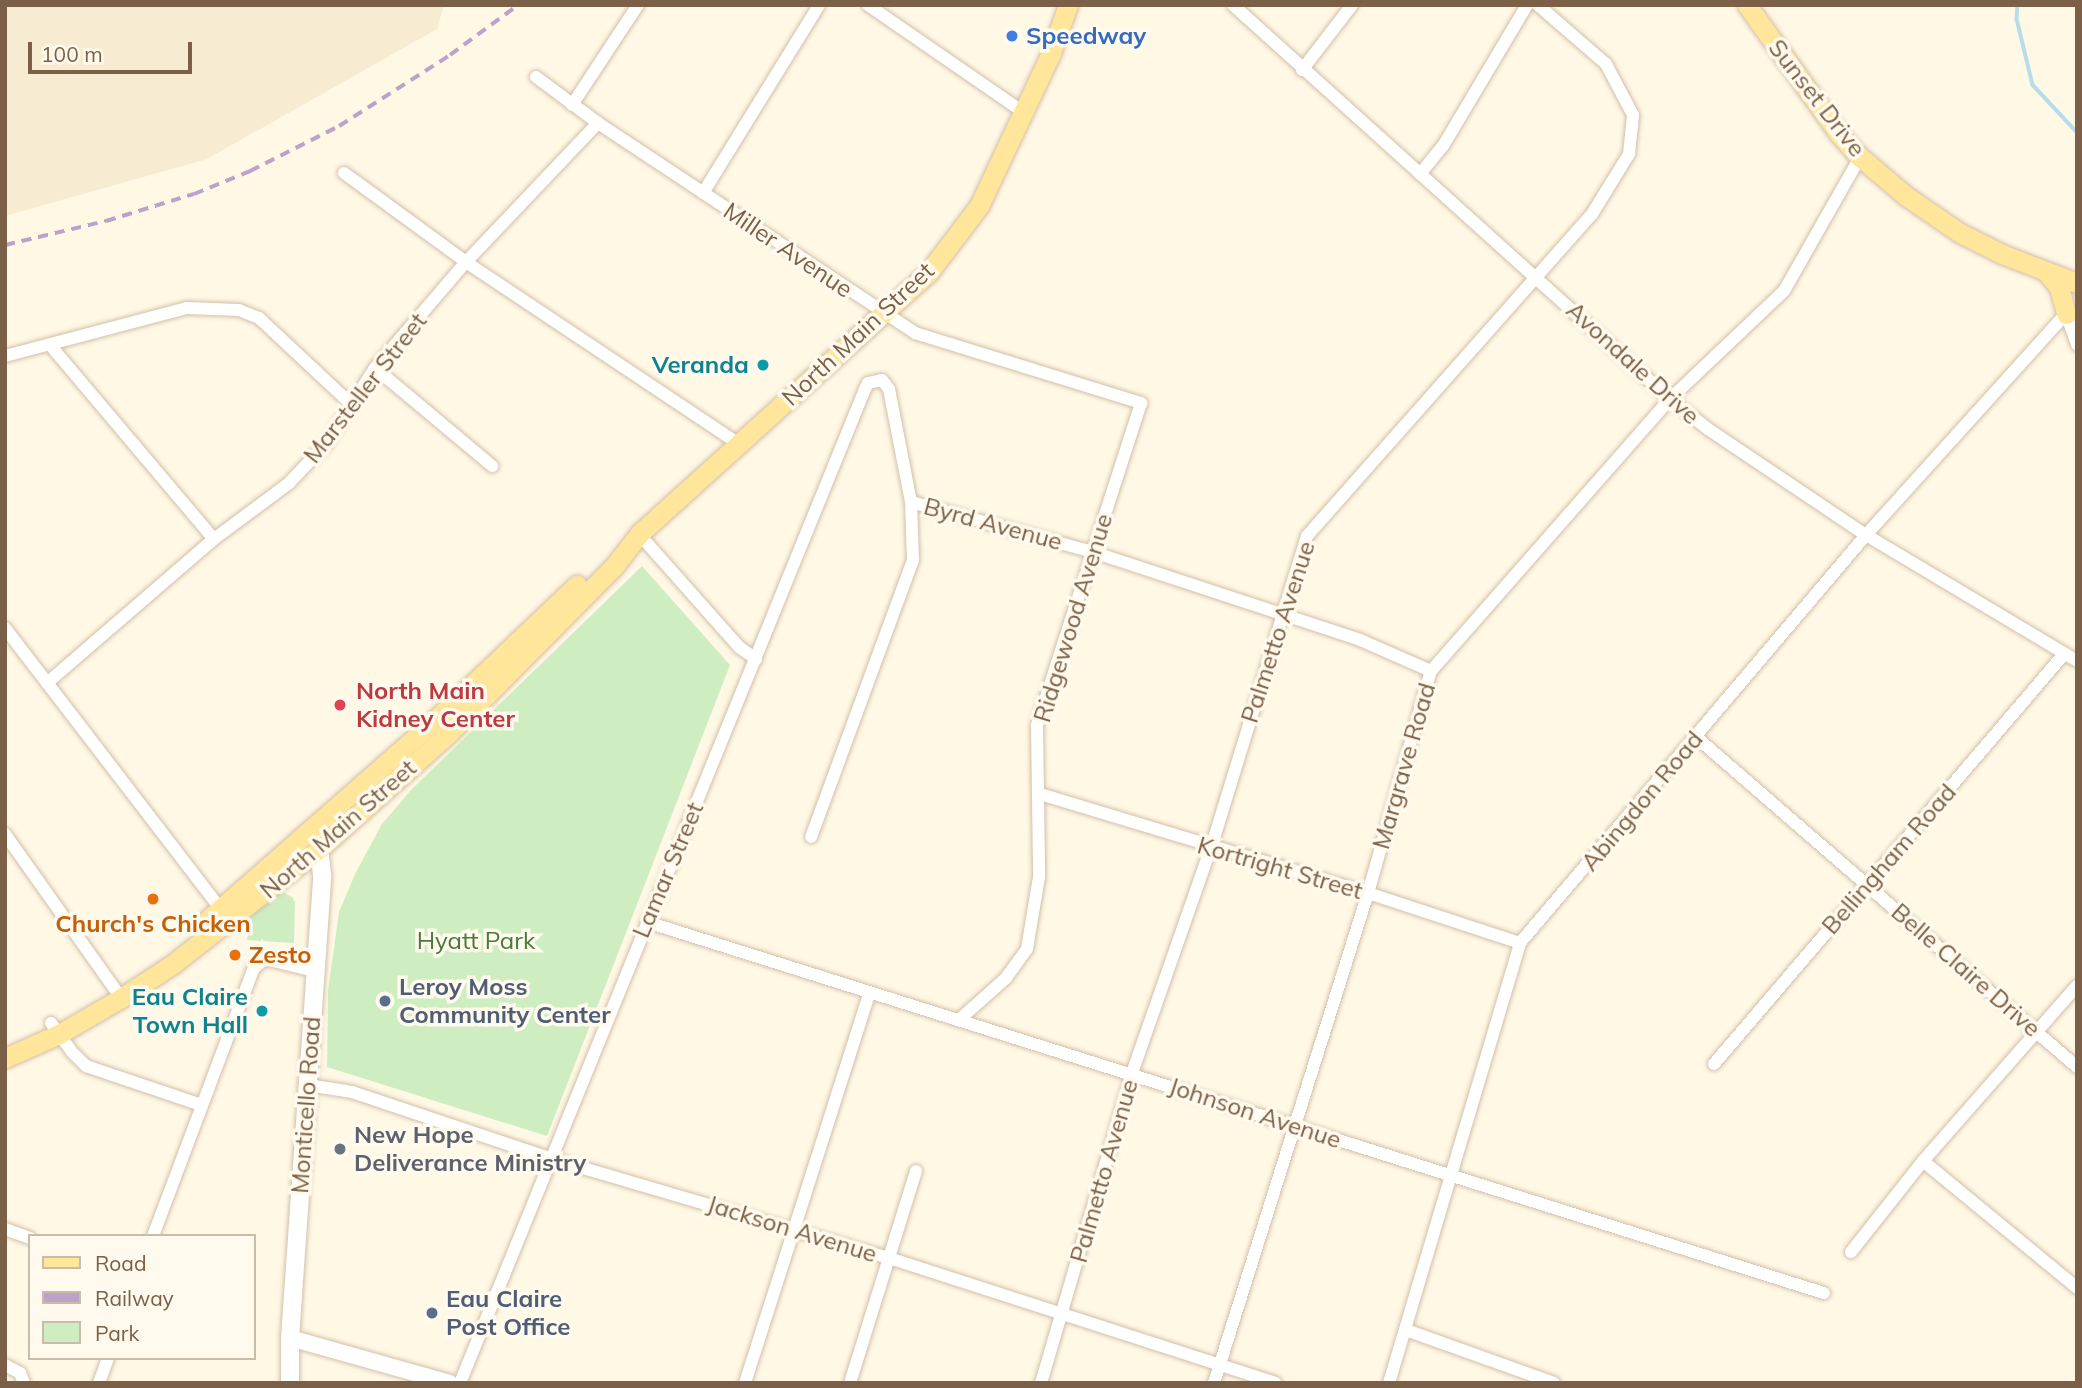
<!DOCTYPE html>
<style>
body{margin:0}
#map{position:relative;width:2082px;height:1388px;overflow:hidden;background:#fff8e5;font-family:Mulish,sans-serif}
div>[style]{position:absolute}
.residential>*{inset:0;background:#f7ebd2}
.green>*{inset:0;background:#ceeec1}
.stream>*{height:3.5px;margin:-1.75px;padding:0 1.75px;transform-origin:1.75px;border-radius:1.75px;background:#b6ddeb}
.roads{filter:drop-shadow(0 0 2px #d2c0a9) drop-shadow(0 0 2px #d2c0a9)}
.minor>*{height:12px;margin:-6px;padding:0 6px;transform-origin:6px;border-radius:6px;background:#fff}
.tertiary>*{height:16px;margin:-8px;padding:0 8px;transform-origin:8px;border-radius:8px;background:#fff}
.secondary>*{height:18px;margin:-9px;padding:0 9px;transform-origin:9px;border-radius:9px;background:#fff}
.primary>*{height:19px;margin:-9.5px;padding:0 9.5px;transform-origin:9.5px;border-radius:9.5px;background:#ffe69b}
.rail>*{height:3.5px;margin-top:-1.75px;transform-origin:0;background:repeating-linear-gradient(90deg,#bca1ca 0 10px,transparent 0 17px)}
.dots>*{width:19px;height:19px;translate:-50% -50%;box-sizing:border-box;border:4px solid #fffaed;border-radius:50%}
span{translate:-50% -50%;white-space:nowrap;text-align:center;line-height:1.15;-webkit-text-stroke:7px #fffaed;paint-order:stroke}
.shop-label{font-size:24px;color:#366cbe;font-weight:700}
.left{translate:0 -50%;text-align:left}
.street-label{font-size:24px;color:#7b5f46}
.culture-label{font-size:24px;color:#0d838f;font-weight:700}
.right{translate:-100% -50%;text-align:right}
.health-label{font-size:24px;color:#be3a42;font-weight:700}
.food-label{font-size:24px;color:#c56008;font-weight:700}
.park-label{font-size:24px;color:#467b3b}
.service-label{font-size:24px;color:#4e5e75;font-weight:700}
.worship-label{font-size:24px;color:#5b616d;font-weight:700}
.frame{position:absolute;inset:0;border:7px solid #7b5f46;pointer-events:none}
.legend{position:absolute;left:28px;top:1234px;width:228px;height:126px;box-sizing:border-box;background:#fffaed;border:2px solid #cabcaa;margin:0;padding:9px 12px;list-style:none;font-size:21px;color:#7b5f46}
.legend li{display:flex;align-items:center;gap:14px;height:35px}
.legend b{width:35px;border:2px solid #cabcaa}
.scale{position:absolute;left:28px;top:42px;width:164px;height:32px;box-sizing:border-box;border:4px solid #7b5f46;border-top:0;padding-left:9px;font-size:21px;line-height:24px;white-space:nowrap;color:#7b5f46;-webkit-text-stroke:5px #fffaed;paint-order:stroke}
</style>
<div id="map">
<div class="residential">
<i style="clip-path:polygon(5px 5px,444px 5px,437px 29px,207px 159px,5px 216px)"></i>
</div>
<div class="green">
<i style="clip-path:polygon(642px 566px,730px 665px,547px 1136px,327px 1067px,328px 991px,339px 912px,356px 872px,382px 824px,410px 791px)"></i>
<i style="clip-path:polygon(283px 892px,292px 897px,295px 902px,294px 943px,247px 940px,251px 914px,276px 893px)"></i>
</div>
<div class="stream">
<i style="left:2018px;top:5px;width:14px;rotate:94deg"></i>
<i style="left:2017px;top:19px;width:68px;rotate:76.4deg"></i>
<i style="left:2033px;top:85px;width:64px;rotate:46.9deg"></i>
</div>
<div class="roads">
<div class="minor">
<i style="left:868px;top:5px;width:188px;rotate:34.6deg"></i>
<i style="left:1233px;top:5px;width:588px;rotate:42.04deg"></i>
<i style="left:1670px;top:399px;width:48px;rotate:38.3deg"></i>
<i style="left:1708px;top:429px;width:190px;rotate:33.9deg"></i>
<i style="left:1866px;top:535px;width:246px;rotate:30.8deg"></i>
<i style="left:1302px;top:70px;width:82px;rotate:-52.4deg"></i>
<i style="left:536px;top:77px;width:77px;rotate:36.6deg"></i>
<i style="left:598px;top:123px;width:380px;rotate:33.5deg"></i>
<i style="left:915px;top:333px;width:237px;rotate:17.2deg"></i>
<i style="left:1141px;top:403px;width:338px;rotate:107.9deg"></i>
<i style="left:1037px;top:725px;width:152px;rotate:89.2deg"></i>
<i style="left:1039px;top:877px;width:73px;rotate:99.5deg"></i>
<i style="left:1027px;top:949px;width:36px;rotate:126deg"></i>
<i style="left:1006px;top:978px;width:62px;rotate:138.3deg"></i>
<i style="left:572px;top:105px;width:120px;rotate:-56.6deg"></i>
<i style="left:344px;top:173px;width:151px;rotate:36.1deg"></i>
<i style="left:466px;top:262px;width:328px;rotate:33.7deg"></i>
<i style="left:1420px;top:174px;width:36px;rotate:-51deg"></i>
<i style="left:1443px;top:146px;width:164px;rotate:-59.2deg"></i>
<i style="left:703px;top:193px;width:221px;rotate:-58.3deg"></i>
<i style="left:50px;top:345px;width:254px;rotate:49.8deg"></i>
<i style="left:5px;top:356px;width:188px;rotate:-14.8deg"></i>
<i style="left:187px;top:308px;width:52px;rotate:2.2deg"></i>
<i style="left:239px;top:310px;width:22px;rotate:22deg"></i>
<i style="left:259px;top:318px;width:126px;rotate:43.1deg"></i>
<i style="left:375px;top:368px;width:153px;rotate:39.9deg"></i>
<i style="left:911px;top:502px;width:189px;rotate:15.4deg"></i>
<i style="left:1093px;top:552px;width:281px;rotate:18.2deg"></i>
<i style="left:1360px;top:640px;width:77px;rotate:23.6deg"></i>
<i style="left:639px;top:534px;width:151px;rotate:48.5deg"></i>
<i style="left:739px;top:647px;width:21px;rotate:35deg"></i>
<i style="left:5px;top:628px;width:362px;rotate:52.5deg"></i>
<i style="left:47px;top:683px;width:221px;rotate:-40.8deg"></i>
<i style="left:214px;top:539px;width:94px;rotate:-36.7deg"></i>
<i style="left:289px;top:483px;width:54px;rotate:-46.5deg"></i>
<i style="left:326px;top:444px;width:90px;rotate:-57.2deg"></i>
<i style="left:375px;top:368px;width:140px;rotate:-49.4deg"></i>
<i style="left:466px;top:262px;width:192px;rotate:-46.5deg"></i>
<i style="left:1696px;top:737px;width:504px;rotate:40.9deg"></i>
<i style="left:1040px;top:794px;width:343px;rotate:16.8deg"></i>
<i style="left:1368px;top:893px;width:160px;rotate:18.2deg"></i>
<i style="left:5px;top:834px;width:201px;rotate:54.7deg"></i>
<i style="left:647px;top:922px;width:1234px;rotate:17.5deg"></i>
<i style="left:51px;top:1023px;width:34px;rotate:54deg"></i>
<i style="left:71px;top:1051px;width:21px;rotate:45deg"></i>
<i style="left:86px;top:1066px;width:121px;rotate:18.7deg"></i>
<i style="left:1714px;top:1064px;width:539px;rotate:-49.51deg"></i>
<i style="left:308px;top:1085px;width:45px;rotate:9deg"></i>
<i style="left:352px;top:1092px;width:208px;rotate:18.5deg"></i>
<i style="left:549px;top:1158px;width:354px;rotate:16.4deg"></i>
<i style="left:889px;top:1258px;width:406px;rotate:17.9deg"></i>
<i style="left:1923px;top:1161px;width:200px;rotate:39.5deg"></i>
<i style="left:5px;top:1229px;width:27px;rotate:20deg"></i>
<i style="left:153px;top:1236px;width:286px;rotate:-69.4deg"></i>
<i style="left:254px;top:968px;width:14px;rotate:-39deg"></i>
<i style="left:265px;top:959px;width:51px;rotate:13.5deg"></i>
<i style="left:1851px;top:1252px;width:116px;rotate:-51.6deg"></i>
<i style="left:1923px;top:1161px;width:233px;rotate:-48.7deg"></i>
<i style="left:1406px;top:1330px;width:157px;rotate:19.7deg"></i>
<i style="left:5px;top:1365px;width:17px;rotate:28deg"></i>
<i style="left:20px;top:1373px;width:11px;rotate:68deg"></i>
<i style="left:99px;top:1383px;width:27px;rotate:-70deg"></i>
<i style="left:460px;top:1383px;width:1073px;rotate:-67.83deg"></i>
<i style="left:865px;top:389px;width:7px;rotate:-63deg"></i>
<i style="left:868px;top:383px;width:14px;rotate:-12deg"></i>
<i style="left:882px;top:380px;width:11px;rotate:52deg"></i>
<i style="left:889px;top:389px;width:115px;rotate:79deg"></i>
<i style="left:911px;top:502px;width:58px;rotate:88deg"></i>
<i style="left:913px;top:560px;width:295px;rotate:110.2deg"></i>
<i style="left:745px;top:1383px;width:408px;rotate:-72.3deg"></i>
<i style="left:850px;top:1383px;width:222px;rotate:-72.7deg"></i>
<i style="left:1041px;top:1383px;width:323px;rotate:-73.6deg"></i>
<i style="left:1132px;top:1073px;width:238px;rotate:-70.7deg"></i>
<i style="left:1211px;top:848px;width:326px;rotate:-72.9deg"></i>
<i style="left:1307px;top:536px;width:430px;rotate:-48.5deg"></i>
<i style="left:1592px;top:214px;width:70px;rotate:-58.3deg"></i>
<i style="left:1629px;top:154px;width:39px;rotate:-84deg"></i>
<i style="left:1633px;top:115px;width:58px;rotate:-117.9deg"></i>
<i style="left:1606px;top:64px;width:90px;rotate:-139.1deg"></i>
<i style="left:1214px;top:1383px;width:514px;rotate:-72.55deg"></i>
<i style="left:1368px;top:893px;width:231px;rotate:-74.2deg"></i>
<i style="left:1431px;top:671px;width:362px;rotate:-48.7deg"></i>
<i style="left:1670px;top:399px;width:157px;rotate:-43.5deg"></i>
<i style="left:1784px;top:291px;width:154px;rotate:-60.4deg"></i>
<i style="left:1389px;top:1383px;width:459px;rotate:-73.4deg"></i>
<i style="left:1520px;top:943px;width:535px;rotate:-49.7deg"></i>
<i style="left:1866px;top:535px;width:298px;rotate:-47.9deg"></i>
<i style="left:2066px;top:314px;width:33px;rotate:70deg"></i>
</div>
<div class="tertiary">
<i style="left:290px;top:1338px;width:166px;rotate:15.7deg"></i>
</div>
<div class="secondary">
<i style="left:290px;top:1383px;width:45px;rotate:-90deg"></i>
<i style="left:290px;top:1338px;width:464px;rotate:-86deg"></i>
<i style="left:322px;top:875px;width:37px;rotate:-96deg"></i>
</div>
<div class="primary">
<i style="left:1747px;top:5px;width:158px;rotate:54.5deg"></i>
<i style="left:1839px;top:134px;width:31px;rotate:48deg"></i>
<i style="left:1860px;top:157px;width:60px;rotate:40.3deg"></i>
<i style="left:1906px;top:196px;width:65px;rotate:34.4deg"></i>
<i style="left:1960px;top:233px;width:47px;rotate:26.6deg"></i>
<i style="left:2002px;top:254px;width:80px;rotate:21.1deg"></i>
<i style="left:2048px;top:274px;width:17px;rotate:50deg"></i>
<i style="left:2059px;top:287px;width:28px;rotate:75deg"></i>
<i style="left:203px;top:924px;width:309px;rotate:-41.3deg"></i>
<i style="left:435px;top:720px;width:196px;rotate:-43.6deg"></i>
<i style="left:5px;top:1058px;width:59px;rotate:-24deg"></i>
<i style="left:59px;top:1034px;width:72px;rotate:-30.1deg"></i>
<i style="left:121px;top:998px;width:62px;rotate:-33.2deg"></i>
<i style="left:173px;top:964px;width:189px;rotate:-38.3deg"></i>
<i style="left:321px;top:847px;width:173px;rotate:-41.7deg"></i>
<i style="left:450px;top:732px;width:235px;rotate:-45.3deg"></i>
<i style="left:615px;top:565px;width:39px;rotate:-52deg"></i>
<i style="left:639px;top:534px;width:391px;rotate:-42.1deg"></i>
<i style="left:929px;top:272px;width:83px;rotate:-52.9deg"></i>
<i style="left:979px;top:206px;width:169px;rotate:-64.8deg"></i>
<i style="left:1051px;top:53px;width:51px;rotate:-70.5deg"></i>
</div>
</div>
<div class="rail">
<i style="left:5px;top:245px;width:104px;rotate:-13.4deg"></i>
<i style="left:106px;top:221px;width:92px;rotate:-17.1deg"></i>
<i style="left:194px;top:194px;width:61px;rotate:-22.3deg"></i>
<i style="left:250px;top:171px;width:100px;rotate:-26.8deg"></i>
<i style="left:339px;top:126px;width:132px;rotate:-32.6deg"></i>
<i style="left:450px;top:55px;width:84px;rotate:-36.3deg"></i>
</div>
<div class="dots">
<i style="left:1012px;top:36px;background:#3f7fe0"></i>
<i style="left:763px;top:365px;background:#0f9aa8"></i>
<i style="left:340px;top:705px;background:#e0444e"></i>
<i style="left:153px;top:899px;background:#e8710a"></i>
<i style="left:235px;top:955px;background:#e8710a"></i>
<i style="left:385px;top:1001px;background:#5c6f8a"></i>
<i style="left:262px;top:1011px;background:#0f9aa8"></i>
<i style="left:340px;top:1149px;background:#6b7280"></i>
<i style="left:432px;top:1313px;background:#5c6f8a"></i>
</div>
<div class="shop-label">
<span class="left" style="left:1026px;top:36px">Speedway</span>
</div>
<div class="street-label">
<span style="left:1817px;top:98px;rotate:52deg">Sunset Drive</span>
<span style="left:788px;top:250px;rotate:34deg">Miller Avenue</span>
<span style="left:858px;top:334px;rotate:-43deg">North Main Street</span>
<span style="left:1633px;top:363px;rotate:42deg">Avondale Drive</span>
<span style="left:365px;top:388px;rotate:-52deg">Marsteller Street</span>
<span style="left:993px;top:524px;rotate:15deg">Byrd Avenue</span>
<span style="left:1073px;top:618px;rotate:-73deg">Ridgewood Avenue</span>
<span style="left:1278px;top:632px;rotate:-72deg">Palmetto Avenue</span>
<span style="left:1404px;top:766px;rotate:-74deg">Margrave Road</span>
<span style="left:1642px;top:801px;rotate:-50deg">Abingdon Road</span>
<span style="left:338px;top:829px;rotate:-41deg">North Main Street</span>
<span style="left:1889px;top:859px;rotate:-49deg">Bellingham Road</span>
<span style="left:1280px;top:868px;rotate:16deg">Kortright Street</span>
<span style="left:668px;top:870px;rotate:-67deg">Lamar Street</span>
<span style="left:1966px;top:970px;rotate:41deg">Belle Claire Drive</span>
<span style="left:306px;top:1105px;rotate:-86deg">Monticello Road</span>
<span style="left:1255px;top:1113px;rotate:18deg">Johnson Avenue</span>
<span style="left:1104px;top:1171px;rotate:-74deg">Palmetto Avenue</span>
<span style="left:792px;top:1229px;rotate:17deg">Jackson Avenue</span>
</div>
<div class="culture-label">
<span class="right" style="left:749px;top:365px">Veranda</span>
<span class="right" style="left:248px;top:1011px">Eau Claire<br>Town Hall</span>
</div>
<div class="health-label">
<span class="left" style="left:356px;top:705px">North Main<br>Kidney Center</span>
</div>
<div class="food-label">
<span style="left:153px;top:924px">Church's Chicken</span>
<span class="left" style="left:249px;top:955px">Zesto</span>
</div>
<div class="park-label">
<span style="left:476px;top:941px">Hyatt Park</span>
</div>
<div class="service-label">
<span class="left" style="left:399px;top:1001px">Leroy Moss<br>Community Center</span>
<span class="left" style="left:446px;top:1313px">Eau Claire<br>Post Office</span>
</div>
<div class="worship-label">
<span class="left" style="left:354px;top:1149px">New Hope<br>Deliverance Ministry</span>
</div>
<div class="frame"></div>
<ul class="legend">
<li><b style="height:9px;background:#ffe69b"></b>Road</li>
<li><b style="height:9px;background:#bca1ca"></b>Railway</li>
<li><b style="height:19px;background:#ceeec1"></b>Park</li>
</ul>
<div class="scale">100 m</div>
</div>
